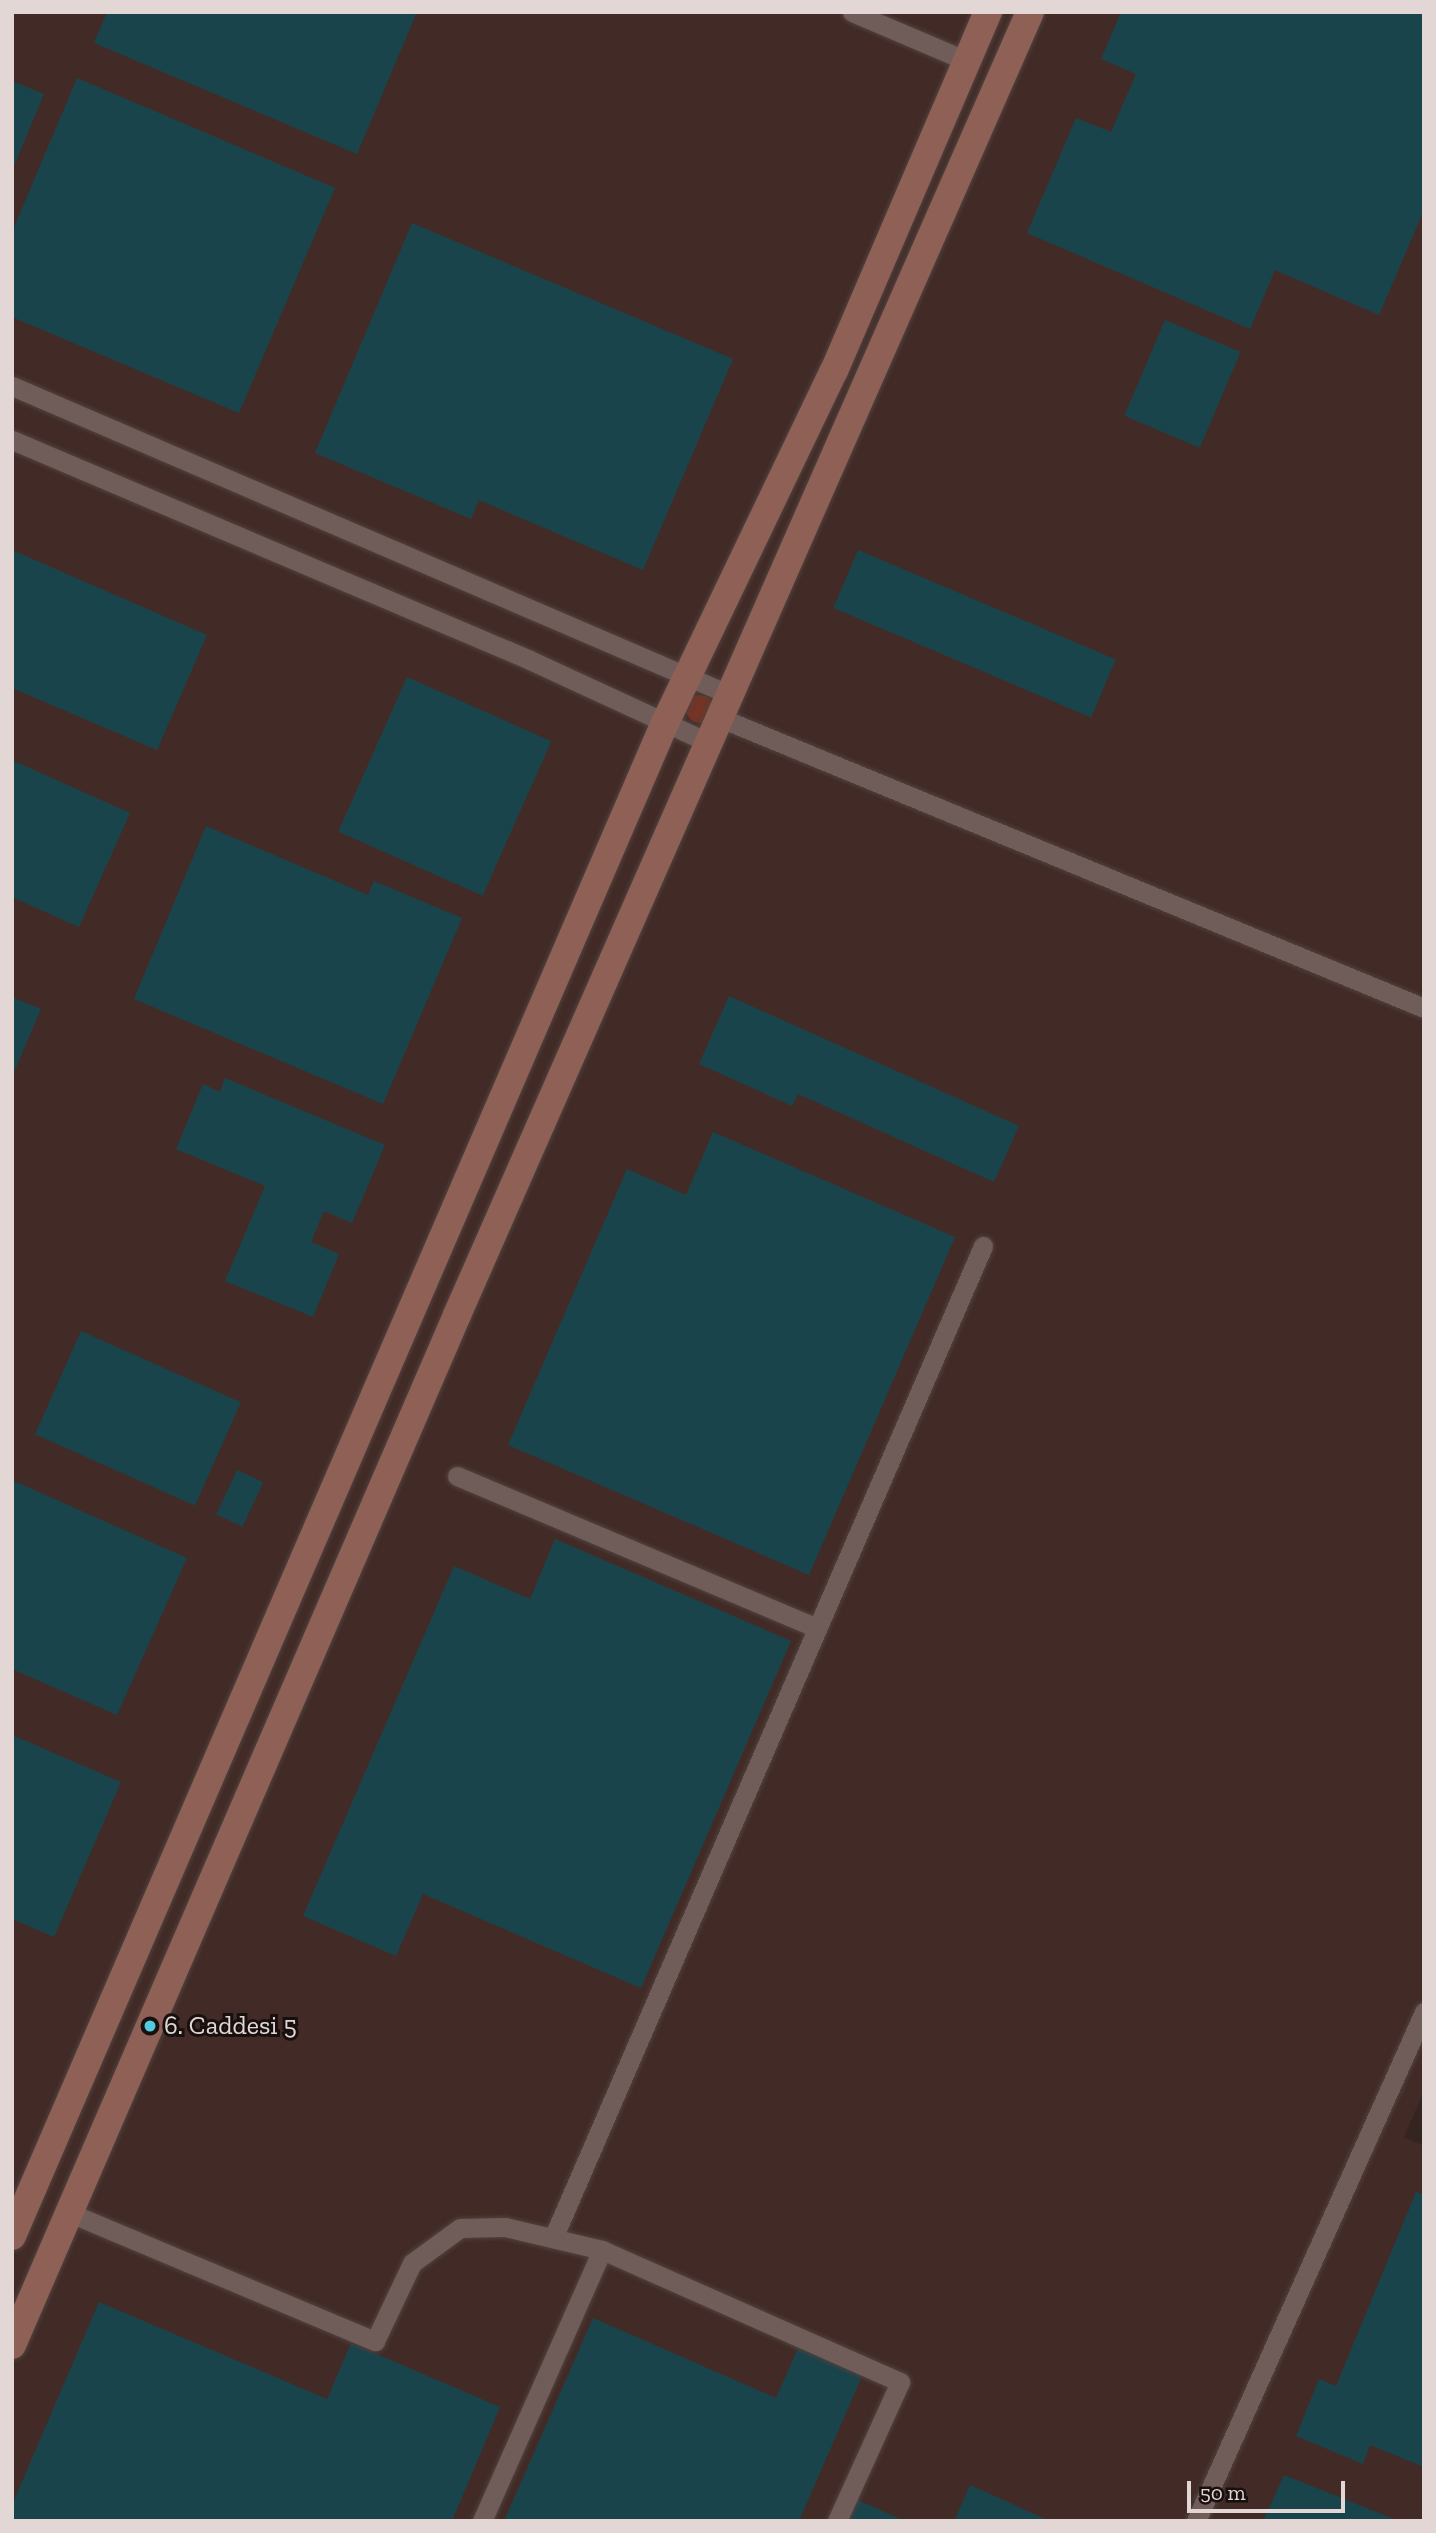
<!DOCTYPE html>
<style>
body{margin:0}
#map{position:relative;width:1436px;height:2533px;overflow:hidden;background:#352521;font-family:"Zilla Slab",serif}
div>[style]{position:absolute}
.built>*{inset:0;background:#422b26}
.green>*{inset:0;background:#743426}
.round{border-radius:50%}
.building>*{inset:0;background:#1a444b;transform-origin:0 0}
.roads{filter:drop-shadow(0 0 2px #50423f) drop-shadow(0 0 2px #50423f)}
.street>*{height:19px;margin:-9.5px;padding:0 9.5px;transform-origin:9.5px;border-radius:9.5px;background:#705d59}
.secondary>*{height:28px;margin:-14px;padding:0 14px;transform-origin:14px;border-radius:14px;background:#8e6056}
.dots>*{width:19px;height:19px;translate:-50% -50%;box-sizing:border-box;border:4px solid #17100e;border-radius:50%}
span{translate:-50% -50%;white-space:nowrap;text-align:center;line-height:1.15;-webkit-text-stroke:6px #17100e;paint-order:stroke}
.poi-label{font-size:26px;color:#e3d7d5}
.left{translate:0 -50%;text-align:left}
.frame{position:absolute;inset:0;border:14px solid #e3d7d5;pointer-events:none}
.scale{position:absolute;left:1187px;top:2481px;width:158px;height:32px;box-sizing:border-box;border:4px solid #e3d7d5;border-top:0;padding-left:9px;font-size:21px;line-height:24px;white-space:nowrap;color:#e3d7d5;-webkit-text-stroke:5px #17100e;paint-order:stroke}
</style>
<div id="map">
<div class="built">
<i style="clip-path:polygon(12px 12px,1424px 12px,1424px 2091px,1404px 2137px,1424px 2146px,1424px 2521px,12px 2521px)"></i>
</div>
<div class="green">
<i class="round" style="left:686px;top:695px;width:28px;height:28px"></i>
</div>
<div class="building">
<i style="clip-path:polygon(107px 12px,417px 12px,357px 154px,94px 43px)"></i>
<i style="clip-path:polygon(1121px 12px,1424px 12px,1424px 210px,1379px 315px,1275px 270px,1250px 329px,1027px 233px,1076px 118px,1111px 132px,1136px 74px,1101px 59px)"></i>
<i style="clip-path:polygon(77px 78px,335px 188px,239px 413px,12px 317px,12px 232px)"></i>
<i style="clip-path:polygon(12px 81px,44px 94px,12px 171px)"></i>
<i style="clip-path:polygon(412px 223px,733px 359px,643px 570px,479px 500px,471px 519px,315px 453px)"></i>
<i style="left:1165px;top:320px;width:82px;height:104px;rotate:23deg"></i>
<i style="clip-path:polygon(12px 550px,207px 635px,157px 750px,12px 688px)"></i>
<i style="left:858px;top:550px;width:280px;height:63px;rotate:23deg"></i>
<i style="left:407px;top:677px;width:158px;height:169px;rotate:24deg"></i>
<i style="clip-path:polygon(12px 760px,130px 813px,79px 927px,12px 897px)"></i>
<i style="clip-path:polygon(206px 826px,368px 895px,374px 881px,462px 918px,383px 1104px,134px 999px)"></i>
<i style="clip-path:polygon(729px 996px,1019px 1126px,994px 1182px,798px 1094px,792px 1106px,699px 1064px)"></i>
<i style="clip-path:polygon(12px 997px,41px 1009px,12px 1077px)"></i>
<i style="clip-path:polygon(225px 1078px,385px 1145px,352px 1223px,324px 1211px,311px 1242px,339px 1254px,313px 1317px,225px 1281px,265px 1186px,176px 1149px,203px 1084px,220px 1092px)"></i>
<i style="clip-path:polygon(713px 1132px,955px 1237px,809px 1575px,508px 1445px,627px 1169px,686px 1195px)"></i>
<i style="left:81px;top:1331px;width:175px;height:113px;rotate:24deg"></i>
<i style="left:237px;top:1470px;width:29px;height:49px;rotate:25deg"></i>
<i style="clip-path:polygon(12px 1480px,187px 1558px,117px 1715px,12px 1669px)"></i>
<i style="clip-path:polygon(555px 1539px,791px 1641px,641px 1988px,423px 1894px,396px 1956px,303px 1916px,454px 1566px,530px 1599px)"></i>
<i style="clip-path:polygon(12px 1735px,121px 1782px,54px 1937px,12px 1919px)"></i>
<i style="clip-path:polygon(1416px 2192px,1424px 2195px,1424px 2467px,1370px 2445px,1363px 2464px,1296px 2436px,1319px 2379px,1336px 2386px)"></i>
<i style="clip-path:polygon(99px 2302px,327px 2399px,351px 2343px,500px 2407px,452px 2521px,12px 2521px,12px 2505px)"></i>
<i style="clip-path:polygon(593px 2318px,776px 2398px,798px 2348px,862px 2376px,799px 2521px,504px 2521px)"></i>
<i style="clip-path:polygon(1284px 2475px,1399px 2521px,1263px 2521px)"></i>
<i style="clip-path:polygon(970px 2485px,1050px 2521px,954px 2521px)"></i>
<i style="clip-path:polygon(858px 2500px,905px 2521px,848px 2521px)"></i>
</div>
<div class="roads">
<div class="street">
<i style="left:852px;top:12px;width:125px;rotate:23.1deg"></i>
<i style="left:12px;top:386px;width:785px;rotate:23.27deg"></i>
<i style="left:12px;top:440px;width:563px;rotate:23.01deg"></i>
<i style="left:530px;top:660px;width:200px;rotate:24.8deg"></i>
<i style="left:723px;top:719px;width:758px;rotate:22.4deg"></i>
<i style="left:457px;top:1476px;width:391px;rotate:22.9deg"></i>
<i style="left:70px;top:2213px;width:331px;rotate:22.8deg"></i>
<i style="left:375px;top:2341px;width:86px;rotate:-64.6deg"></i>
<i style="left:412px;top:2263px;width:59px;rotate:-36.1deg"></i>
<i style="left:460px;top:2228px;width:45px;rotate:-1.3deg"></i>
<i style="left:505px;top:2227px;width:100px;rotate:13.3deg"></i>
<i style="left:602px;top:2250px;width:326px;rotate:23.9deg"></i>
<i style="left:900px;top:2382px;width:153px;rotate:114.4deg"></i>
<i style="left:554px;top:2236px;width:1079px;rotate:-66.57deg"></i>
<i style="left:482px;top:2521px;width:296px;rotate:-66.1deg"></i>
<i style="left:1196px;top:2521px;width:558px;rotate:-65.87deg"></i>
</div>
<div class="secondary">
<i style="left:12px;top:2236px;width:1648px;rotate:-66.66deg"></i>
<i style="left:665px;top:723px;width:390px;rotate:-64.4deg"></i>
<i style="left:834px;top:371px;width:391px;rotate:-66.8deg"></i>
<i style="left:12px;top:2345px;width:1122px;rotate:-66.63deg"></i>
<i style="left:457px;top:1315px;width:1423px;rotate:-66.26deg"></i>
</div>
</div>
<div class="dots">
<i style="left:150px;top:2026px;background:#54cade"></i>
</div>
<div class="poi-label">
<span class="left" style="left:164px;top:2026px">6. Caddesi 5</span>
</div>
<div class="frame"></div>
<div class="scale">50 m</div>
</div>
